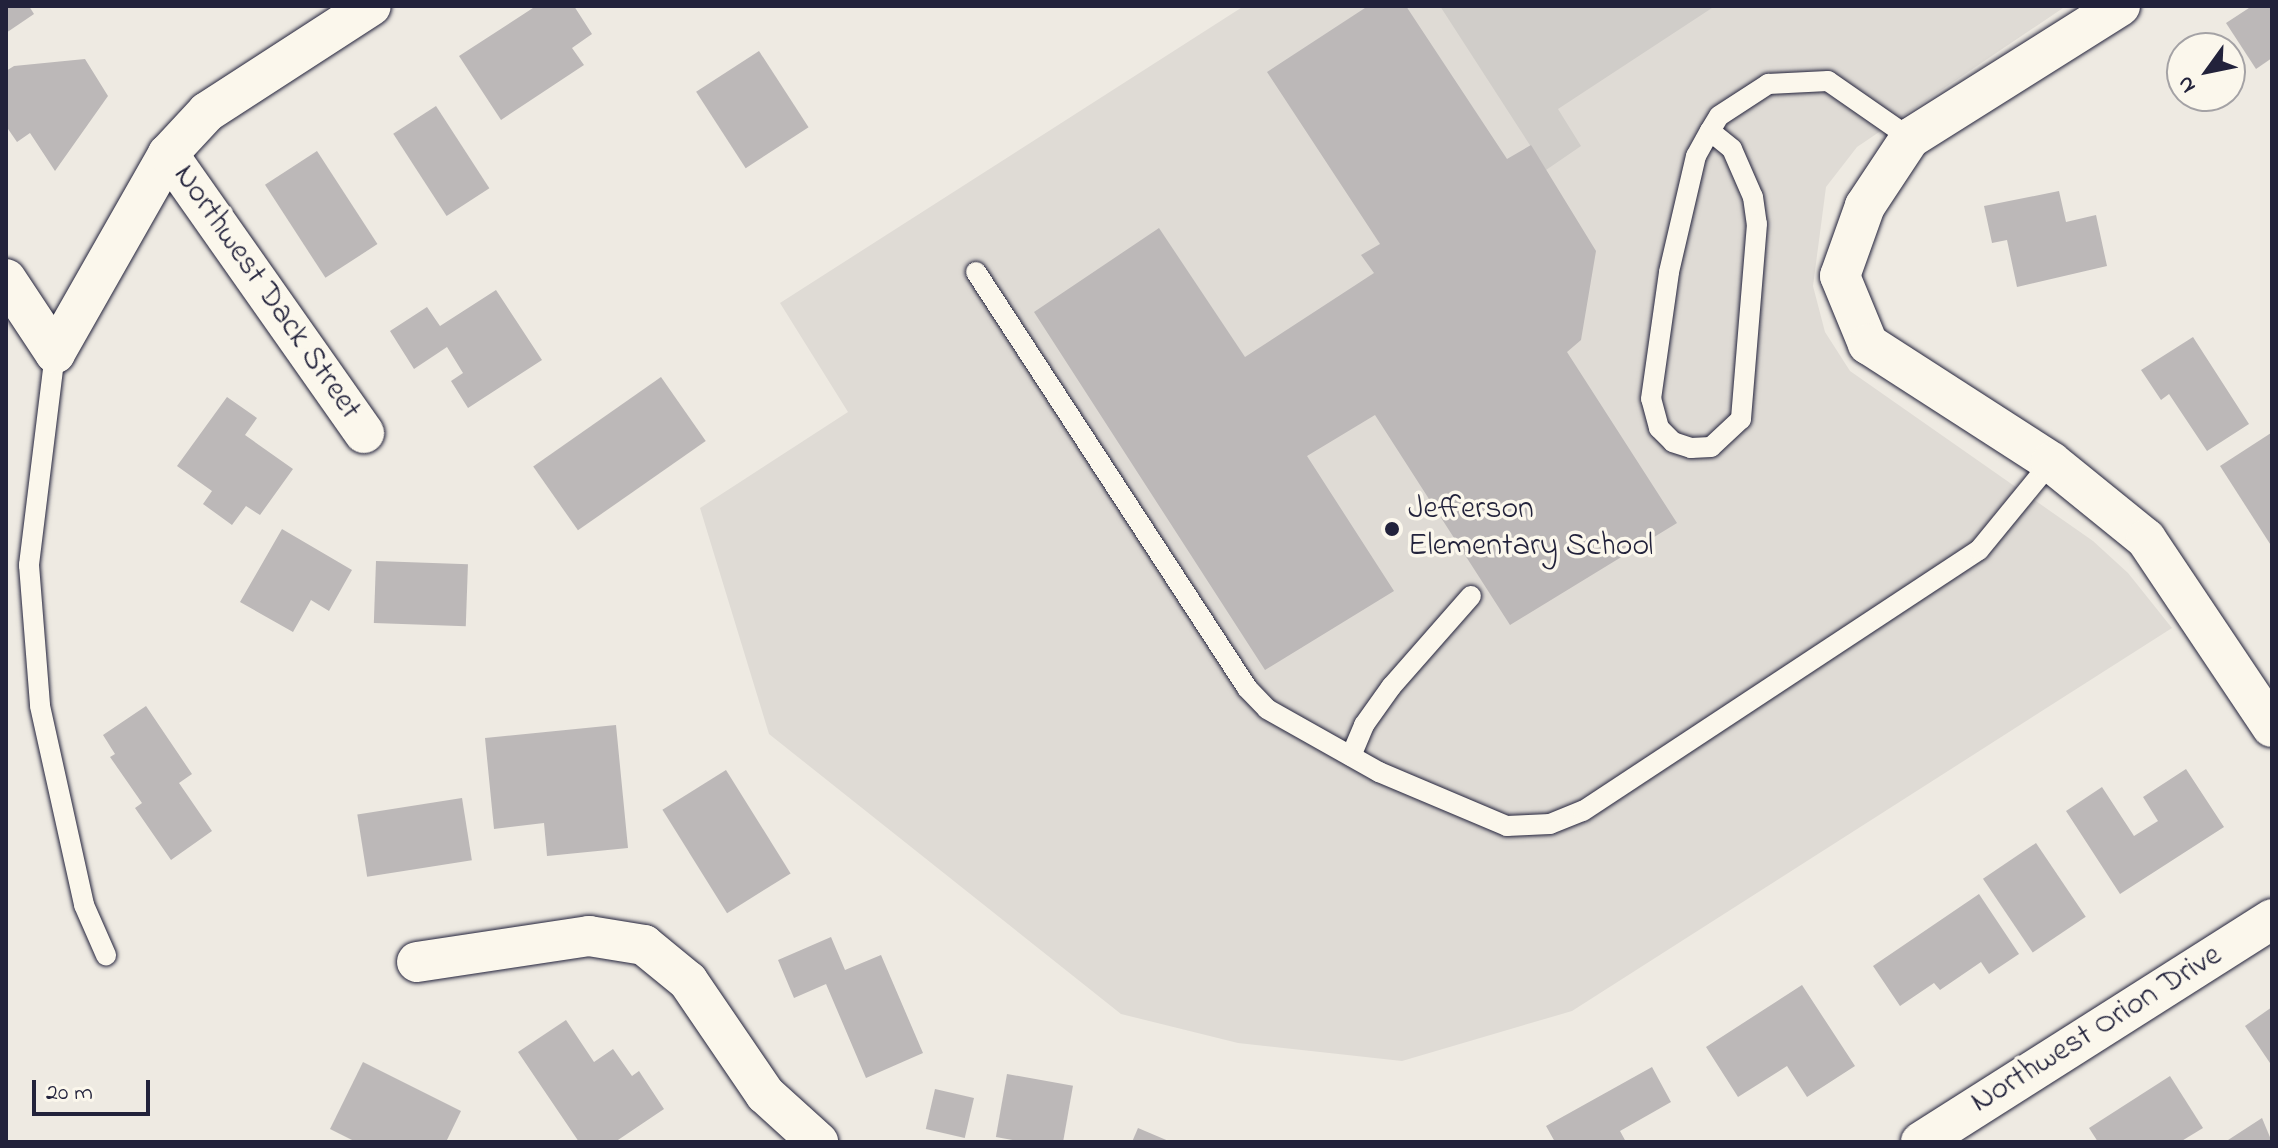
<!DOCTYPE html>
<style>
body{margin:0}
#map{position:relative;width:2278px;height:1148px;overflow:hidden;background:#eeeae2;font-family:"Indie Flower",sans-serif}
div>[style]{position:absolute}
.built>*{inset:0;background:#dfdbd5}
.green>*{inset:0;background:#d0cdc9}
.building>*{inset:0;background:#bcb8b8;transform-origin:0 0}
.roads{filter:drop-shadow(0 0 2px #22223b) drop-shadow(0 0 2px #22223b)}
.lane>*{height:20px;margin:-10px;padding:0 10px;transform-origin:10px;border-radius:10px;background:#fbf7ec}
.street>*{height:40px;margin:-20px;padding:0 20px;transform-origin:20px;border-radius:20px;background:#fbf7ec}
.dots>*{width:22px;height:22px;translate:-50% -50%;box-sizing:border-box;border:4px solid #fbf7ec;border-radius:50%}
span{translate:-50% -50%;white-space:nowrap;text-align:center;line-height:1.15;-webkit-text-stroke:7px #fbf7ec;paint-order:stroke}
.street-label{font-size:32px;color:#22223b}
.poi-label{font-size:32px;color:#22223b}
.left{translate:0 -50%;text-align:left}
.frame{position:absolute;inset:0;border:8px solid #22223b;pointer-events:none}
.north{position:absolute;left:2166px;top:32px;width:80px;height:80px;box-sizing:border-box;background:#fbf7ec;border:2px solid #a4a2a5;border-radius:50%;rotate:237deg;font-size:22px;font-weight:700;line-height:32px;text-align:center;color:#22223b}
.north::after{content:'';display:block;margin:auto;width:28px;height:36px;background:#22223b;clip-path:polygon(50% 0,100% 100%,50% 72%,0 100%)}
.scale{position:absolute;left:32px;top:1080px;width:118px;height:36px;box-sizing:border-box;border:4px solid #22223b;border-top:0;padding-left:10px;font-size:24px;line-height:28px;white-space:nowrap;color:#22223b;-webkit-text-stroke:6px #fbf7ec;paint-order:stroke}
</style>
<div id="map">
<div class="built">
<i style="clip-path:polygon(1244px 6px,2066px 6px,1857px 147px,1826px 187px,1813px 286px,1825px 332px,1850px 371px,2093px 541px,2128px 573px,2172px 628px,1572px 1011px,1402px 1061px,1238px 1043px,1121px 1014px,769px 734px,700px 508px,848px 412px,780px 303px)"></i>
</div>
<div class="green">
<i style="clip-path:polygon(1440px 6px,1715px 6px,1558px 109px,1581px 146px,1546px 170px)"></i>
</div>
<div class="building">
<i style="clip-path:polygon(6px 6px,29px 6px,34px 14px,6px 33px)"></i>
<i style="clip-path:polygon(536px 6px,574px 6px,592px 34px,572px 48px,584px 65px,501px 120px,459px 56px)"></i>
<i style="clip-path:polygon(1368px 6px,1406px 6px,1507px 159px,1531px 145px,1596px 251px,1581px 340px,1567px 352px,1677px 523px,1510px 625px,1375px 415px,1307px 456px,1394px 591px,1265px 670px,1034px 312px,1159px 228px,1245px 357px,1374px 273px,1361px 255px,1380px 244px,1267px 72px)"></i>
<i style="clip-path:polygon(2252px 6px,2272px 6px,2272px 58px,2256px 69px,2226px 23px)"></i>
<i style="left:759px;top:51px;width:91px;height:75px;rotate:57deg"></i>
<i style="clip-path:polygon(85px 59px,108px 96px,55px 171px,30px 133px,17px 142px,6px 126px,6px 71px,14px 66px)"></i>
<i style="left:436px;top:106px;width:98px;height:51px;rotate:57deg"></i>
<i style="left:317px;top:151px;width:111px;height:62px;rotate:57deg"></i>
<i style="clip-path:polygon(2059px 191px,2066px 222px,2096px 215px,2107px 266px,2017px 287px,2007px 240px,1992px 243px,1984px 206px)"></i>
<i style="clip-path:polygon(496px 290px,542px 360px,468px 408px,451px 381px,463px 373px,447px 347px,414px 369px,390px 331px,427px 307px,440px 326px)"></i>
<i style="clip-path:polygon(2193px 337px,2249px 424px,2207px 451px,2169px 394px,2161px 400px,2141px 370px)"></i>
<i style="left:661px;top:377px;width:78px;height:156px;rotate:55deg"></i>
<i style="clip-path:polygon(227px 397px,257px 418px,245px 435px,293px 469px,260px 515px,246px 506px,232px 525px,203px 504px,212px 491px,177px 466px)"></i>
<i style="clip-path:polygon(2271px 433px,2272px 435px,2272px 547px,2220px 466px)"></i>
<i style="clip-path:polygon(282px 529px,352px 570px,329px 611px,311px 600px,293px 632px,240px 602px)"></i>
<i style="left:376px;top:561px;width:92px;height:62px;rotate:2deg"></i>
<i style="clip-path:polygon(146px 706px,192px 774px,179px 783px,212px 831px,171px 860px,135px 808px,142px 803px,110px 757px,115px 754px,103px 735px)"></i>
<i style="clip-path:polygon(616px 725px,628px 848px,547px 856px,544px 823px,494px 829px,485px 738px)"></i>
<i style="clip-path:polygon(2186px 769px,2224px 827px,2120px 894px,2066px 811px,2102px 787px,2134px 836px,2158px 821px,2143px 797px)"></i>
<i style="left:726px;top:770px;width:122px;height:75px;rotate:58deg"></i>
<i style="left:462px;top:798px;width:63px;height:106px;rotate:81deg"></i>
<i style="left:2036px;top:843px;width:89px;height:64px;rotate:56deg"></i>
<i style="clip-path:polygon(1979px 894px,2019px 954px,1989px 974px,1981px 962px,1940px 990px,1934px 983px,1900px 1006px,1873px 966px)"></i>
<i style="clip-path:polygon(831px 937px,845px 970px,881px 955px,923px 1053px,866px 1078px,826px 984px,794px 998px,778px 960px)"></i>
<i style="clip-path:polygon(1802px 985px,1855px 1066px,1807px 1097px,1787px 1066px,1738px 1097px,1706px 1047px)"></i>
<i style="clip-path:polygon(2272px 1007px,2272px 1066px,2245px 1026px)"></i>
<i style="clip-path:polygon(566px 1020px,594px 1062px,613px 1049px,632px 1076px,639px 1071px,664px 1109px,615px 1142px,579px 1142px,518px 1052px)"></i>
<i style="clip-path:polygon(363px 1062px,461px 1111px,446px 1142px,356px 1142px,330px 1129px)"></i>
<i style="clip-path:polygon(1652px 1067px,1671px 1102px,1620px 1131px,1626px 1142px,1555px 1142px,1546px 1126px)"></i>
<i style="left:1007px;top:1074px;width:67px;height:64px;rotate:10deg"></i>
<i style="clip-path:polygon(2170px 1076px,2203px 1128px,2180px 1142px,2098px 1142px,2089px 1128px)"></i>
<i style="left:935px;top:1089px;width:40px;height:41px;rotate:13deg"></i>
<i style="clip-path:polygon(2262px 1118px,2272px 1142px,2225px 1142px)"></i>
<i style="clip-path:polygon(1138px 1128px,1171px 1142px,1132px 1142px)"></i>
</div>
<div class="roads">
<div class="lane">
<i style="left:1710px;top:131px;width:28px;rotate:39deg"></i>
<i style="left:1732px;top:149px;width:52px;rotate:66.4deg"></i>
<i style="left:1753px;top:197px;width:27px;rotate:82deg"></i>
<i style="left:1757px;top:224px;width:196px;rotate:94.7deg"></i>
<i style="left:1741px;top:419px;width:41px;rotate:137deg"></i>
<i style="left:1711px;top:447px;width:20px;rotate:177deg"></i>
<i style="left:1691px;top:448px;width:19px;rotate:-162deg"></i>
<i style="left:1673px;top:442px;width:20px;rotate:-135deg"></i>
<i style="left:1659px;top:428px;width:30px;rotate:-105deg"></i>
<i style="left:1651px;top:399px;width:128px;rotate:-81.9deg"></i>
<i style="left:1669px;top:272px;width:119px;rotate:-76.9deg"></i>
<i style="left:1696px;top:156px;width:29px;rotate:-61deg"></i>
<i style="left:1710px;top:131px;width:17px;rotate:-59deg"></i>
<i style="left:1719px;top:116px;width:59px;rotate:-33.1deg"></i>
<i style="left:1768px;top:84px;width:60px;rotate:-2.9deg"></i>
<i style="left:1828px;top:81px;width:100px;rotate:34.8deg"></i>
<i style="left:976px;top:272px;width:496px;rotate:56.9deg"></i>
<i style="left:1247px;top:688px;width:29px;rotate:46deg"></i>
<i style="left:1267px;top:709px;width:129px;rotate:29.4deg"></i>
<i style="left:1379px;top:772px;width:139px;rotate:22.9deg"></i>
<i style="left:1507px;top:826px;width:43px;rotate:-2.7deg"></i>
<i style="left:1550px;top:824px;width:35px;rotate:-22deg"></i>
<i style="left:1583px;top:811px;width:474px;rotate:-33.4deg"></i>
<i style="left:1979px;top:550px;width:114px;rotate:-50.7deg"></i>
<i style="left:55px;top:353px;width:214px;rotate:97deg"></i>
<i style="left:29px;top:565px;width:141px;rotate:85.5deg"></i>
<i style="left:40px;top:706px;width:204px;rotate:77.5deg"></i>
<i style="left:84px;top:905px;width:55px;rotate:66.3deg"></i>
<i style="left:1351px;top:756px;width:34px;rotate:-67deg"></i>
<i style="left:1364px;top:725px;width:47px;rotate:-54.6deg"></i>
<i style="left:1391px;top:687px;width:121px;rotate:-48.7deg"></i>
</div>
<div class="street">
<i style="left:2120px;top:6px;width:248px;rotate:147.8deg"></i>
<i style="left:1910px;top:138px;width:82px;rotate:123.5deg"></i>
<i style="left:1865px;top:206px;width:74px;rotate:109.7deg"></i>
<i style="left:1840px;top:276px;width:74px;rotate:67.6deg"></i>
<i style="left:1868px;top:344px;width:218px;rotate:32.8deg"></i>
<i style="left:2051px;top:462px;width:122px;rotate:39deg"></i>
<i style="left:2146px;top:539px;width:226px;rotate:56.2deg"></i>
<i style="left:168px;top:154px;width:341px;rotate:54.9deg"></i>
<i style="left:6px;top:279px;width:89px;rotate:56.5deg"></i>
<i style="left:55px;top:353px;width:229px;rotate:-60.4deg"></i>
<i style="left:168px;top:154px;width:57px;rotate:-47.1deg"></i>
<i style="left:207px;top:112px;width:195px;rotate:-32.9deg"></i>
<i style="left:417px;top:962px;width:174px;rotate:-8.6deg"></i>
<i style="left:589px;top:936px;width:56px;rotate:9.3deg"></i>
<i style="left:644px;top:945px;width:57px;rotate:39.3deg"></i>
<i style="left:688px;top:981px;width:137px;rotate:55.7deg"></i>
<i style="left:765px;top:1094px;width:72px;rotate:42.2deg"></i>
<i style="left:1921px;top:1142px;width:416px;rotate:-32.4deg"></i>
</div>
</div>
<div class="dots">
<i style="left:1392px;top:529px;background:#22223b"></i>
</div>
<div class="street-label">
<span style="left:266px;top:293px;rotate:55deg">Northwest Dack Street</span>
<span style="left:2097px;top:1030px;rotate:-32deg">Northwest Orion Drive</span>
</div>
<div class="poi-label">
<span class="left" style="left:1408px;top:529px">Jefferson<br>Elementary School</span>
</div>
<div class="frame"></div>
<div class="north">N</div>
<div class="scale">20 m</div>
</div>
